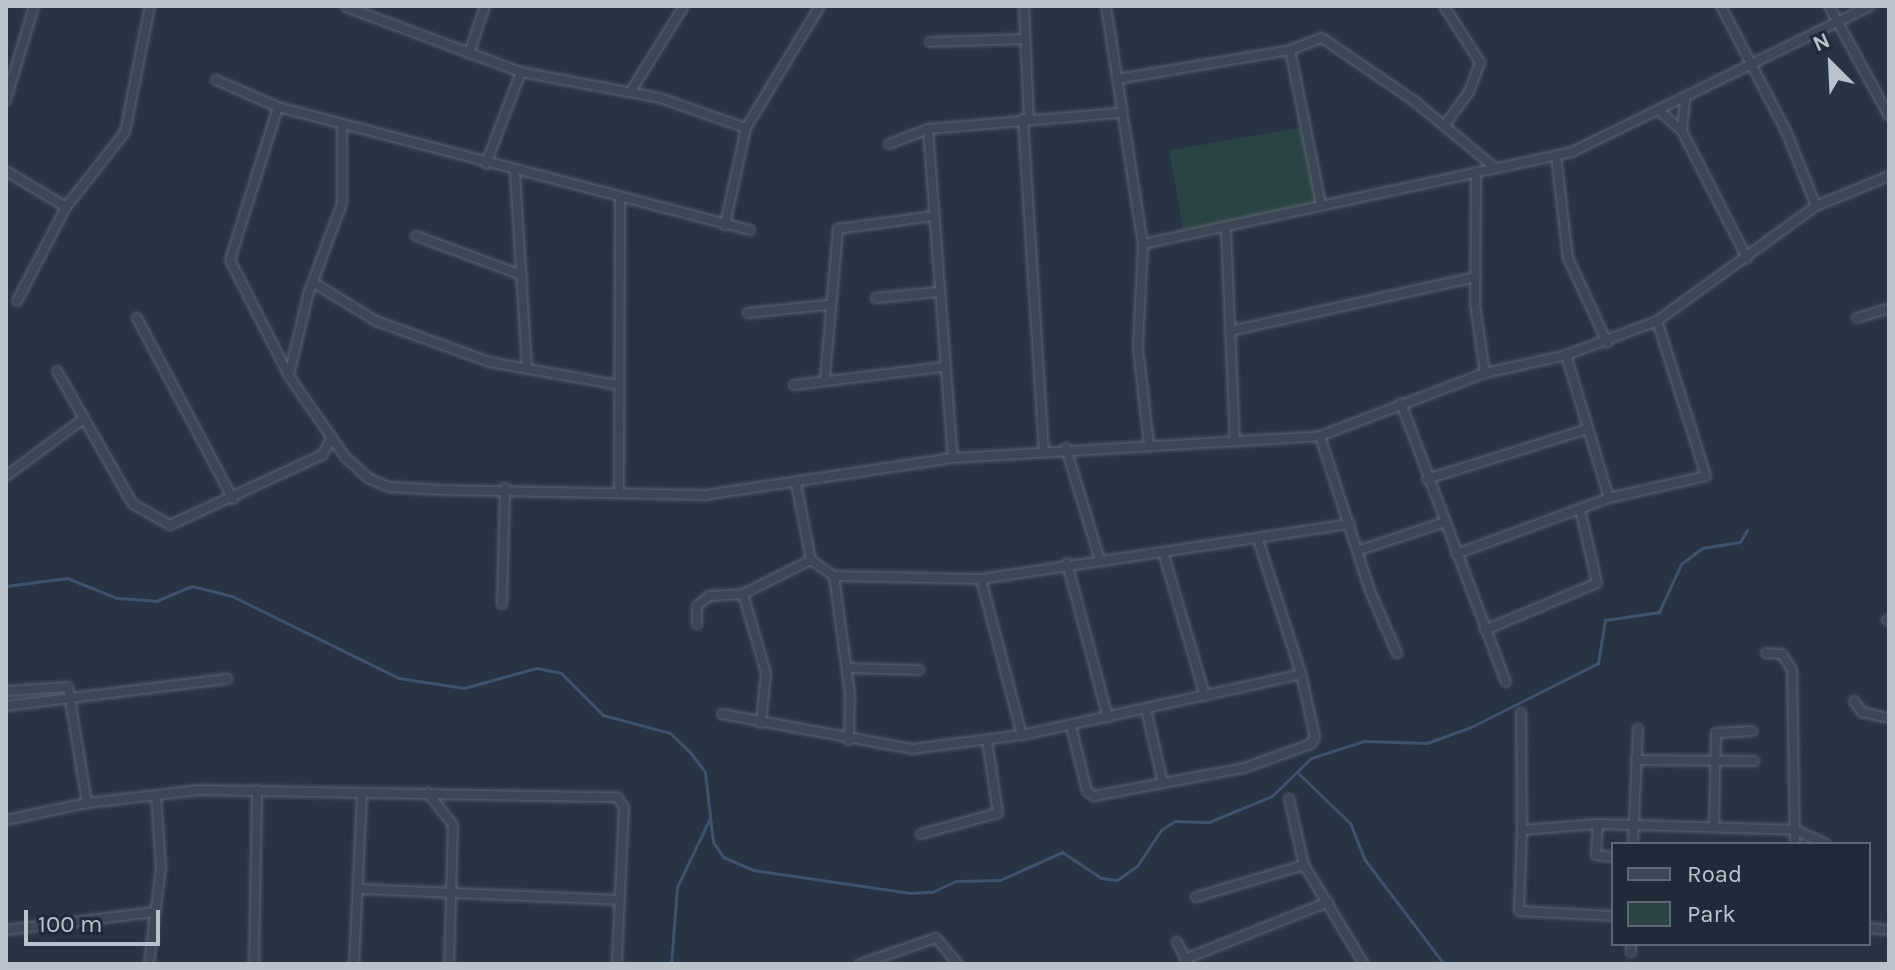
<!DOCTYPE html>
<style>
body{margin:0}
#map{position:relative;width:1895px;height:970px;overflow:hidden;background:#273444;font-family:Karla,sans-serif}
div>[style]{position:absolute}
.green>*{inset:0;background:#2a4345;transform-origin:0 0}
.stream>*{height:3px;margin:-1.5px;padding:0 1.5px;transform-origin:1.5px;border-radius:1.5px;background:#3e536d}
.roads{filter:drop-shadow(0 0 2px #5b6471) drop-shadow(0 0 2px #5b6471)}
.minor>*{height:8px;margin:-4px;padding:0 4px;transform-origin:4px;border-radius:4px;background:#3c4654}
span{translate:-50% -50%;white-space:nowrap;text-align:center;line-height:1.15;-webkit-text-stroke:7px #202b39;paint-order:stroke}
.frame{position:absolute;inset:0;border:8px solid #bac2cd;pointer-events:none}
.legend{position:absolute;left:1611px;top:842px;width:260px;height:104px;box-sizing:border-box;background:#202b39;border:2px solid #5e6774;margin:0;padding:10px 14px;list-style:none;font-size:24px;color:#bac2cd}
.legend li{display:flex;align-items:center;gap:16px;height:40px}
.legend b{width:40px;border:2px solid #5e6774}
.north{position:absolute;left:1791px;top:24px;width:80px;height:80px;-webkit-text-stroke:6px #202b39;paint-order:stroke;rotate:336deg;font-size:22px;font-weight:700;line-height:32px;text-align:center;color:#bac2cd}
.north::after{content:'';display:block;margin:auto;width:28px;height:36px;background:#bac2cd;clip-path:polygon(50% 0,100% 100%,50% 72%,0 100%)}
.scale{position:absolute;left:24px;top:910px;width:136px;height:36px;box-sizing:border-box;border:4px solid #bac2cd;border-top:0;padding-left:10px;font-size:24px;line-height:28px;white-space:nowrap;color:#bac2cd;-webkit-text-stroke:6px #202b39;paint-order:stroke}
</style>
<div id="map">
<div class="green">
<i style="left:1303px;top:127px;width:81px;height:136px;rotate:80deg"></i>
</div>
<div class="stream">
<i style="left:6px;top:586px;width:62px;rotate:-7.5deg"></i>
<i style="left:67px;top:578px;width:54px;rotate:21.8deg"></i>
<i style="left:117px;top:598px;width:39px;rotate:4deg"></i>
<i style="left:156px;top:601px;width:39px;rotate:-23deg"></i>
<i style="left:192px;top:586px;width:41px;rotate:14deg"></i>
<i style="left:232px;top:596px;width:186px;rotate:26.2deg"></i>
<i style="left:399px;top:678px;width:66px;rotate:8.7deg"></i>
<i style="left:464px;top:688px;width:75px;rotate:-15.5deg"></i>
<i style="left:536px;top:668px;width:25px;rotate:11deg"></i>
<i style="left:561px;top:673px;width:59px;rotate:45deg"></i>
<i style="left:603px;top:715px;width:69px;rotate:15deg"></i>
<i style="left:670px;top:733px;width:28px;rotate:44deg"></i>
<i style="left:690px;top:752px;width:25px;rotate:53deg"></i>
<i style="left:705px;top:772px;width:70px;rotate:83.5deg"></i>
<i style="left:713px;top:842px;width:18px;rotate:56deg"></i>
<i style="left:723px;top:857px;width:33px;rotate:23deg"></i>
<i style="left:753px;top:870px;width:159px;rotate:8.3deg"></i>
<i style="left:910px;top:893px;width:22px;rotate:-3deg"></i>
<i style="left:932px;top:892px;width:26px;rotate:-25deg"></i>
<i style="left:956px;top:881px;width:44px;rotate:-1.3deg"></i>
<i style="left:1000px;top:880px;width:68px;rotate:-24.3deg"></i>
<i style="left:1062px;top:852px;width:47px;rotate:33.7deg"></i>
<i style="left:1101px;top:878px;width:16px;rotate:7deg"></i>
<i style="left:1117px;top:880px;width:24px;rotate:-35deg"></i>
<i style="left:1137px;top:866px;width:43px;rotate:-56.3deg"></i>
<i style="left:1161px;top:830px;width:17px;rotate:-33deg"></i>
<i style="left:1175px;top:821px;width:34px;rotate:2deg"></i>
<i style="left:1209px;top:822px;width:68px;rotate:-22.4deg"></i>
<i style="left:1272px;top:796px;width:54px;rotate:-44.3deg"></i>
<i style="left:1311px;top:758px;width:56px;rotate:-17.8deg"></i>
<i style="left:1364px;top:741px;width:63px;rotate:1.8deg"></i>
<i style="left:1427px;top:743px;width:47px;rotate:-20deg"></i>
<i style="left:1471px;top:727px;width:142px;rotate:-26.7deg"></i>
<i style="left:1598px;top:663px;width:44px;rotate:-80.8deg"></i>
<i style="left:1605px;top:620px;width:55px;rotate:-8.4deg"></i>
<i style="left:1659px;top:612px;width:53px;rotate:-65.4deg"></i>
<i style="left:1681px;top:564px;width:26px;rotate:-37deg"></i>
<i style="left:1702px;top:548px;width:38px;rotate:-9deg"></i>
<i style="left:1740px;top:542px;width:14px;rotate:-60deg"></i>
<i style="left:1299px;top:774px;width:71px;rotate:43.9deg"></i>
<i style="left:1350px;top:823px;width:40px;rotate:68deg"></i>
<i style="left:1365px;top:860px;width:131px;rotate:52.8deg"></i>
<i style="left:671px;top:964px;width:77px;rotate:-85.5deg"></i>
<i style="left:677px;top:887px;width:76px;rotate:-64.4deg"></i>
</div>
<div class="roads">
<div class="minor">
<i style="left:1024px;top:6px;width:113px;rotate:87.5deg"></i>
<i style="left:1106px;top:6px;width:241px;rotate:81.2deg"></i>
<i style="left:1143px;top:244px;width:104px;rotate:92.8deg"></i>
<i style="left:1138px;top:348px;width:98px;rotate:83.5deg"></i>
<i style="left:1444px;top:6px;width:67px;rotate:57.3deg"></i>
<i style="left:1480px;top:62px;width:32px;rotate:110deg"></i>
<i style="left:1469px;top:92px;width:42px;rotate:126.3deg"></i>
<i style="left:1721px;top:6px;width:141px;rotate:62.5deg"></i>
<i style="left:1786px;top:131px;width:81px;rotate:68.2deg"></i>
<i style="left:1829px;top:6px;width:125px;rotate:61.4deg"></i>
<i style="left:346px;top:7px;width:187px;rotate:20.4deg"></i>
<i style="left:521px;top:72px;width:141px;rotate:10.6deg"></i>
<i style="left:660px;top:98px;width:91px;rotate:19.2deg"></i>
<i style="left:930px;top:42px;width:94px;rotate:-1.8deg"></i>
<i style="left:1290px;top:50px;width:157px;rotate:78.6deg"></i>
<i style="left:469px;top:54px;width:51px;rotate:-71.6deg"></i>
<i style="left:1117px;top:79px;width:175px;rotate:-9.5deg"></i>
<i style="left:1290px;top:50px;width:34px;rotate:-21deg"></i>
<i style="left:1322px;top:38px;width:110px;rotate:34.3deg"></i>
<i style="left:1413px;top:100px;width:105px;rotate:39.6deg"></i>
<i style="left:216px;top:80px;width:68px;rotate:23.5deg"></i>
<i style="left:631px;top:91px;width:100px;rotate:-58.1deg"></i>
<i style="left:6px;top:100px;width:98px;rotate:-73.4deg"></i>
<i style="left:1662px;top:113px;width:27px;rotate:42deg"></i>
<i style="left:1682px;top:131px;width:143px;rotate:62.9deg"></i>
<i style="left:1023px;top:119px;width:332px;rotate:86.4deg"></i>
<i style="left:928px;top:129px;width:330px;rotate:85.7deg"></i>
<i style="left:1682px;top:130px;width:30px;rotate:-84deg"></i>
<i style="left:889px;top:144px;width:42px;rotate:-21deg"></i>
<i style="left:928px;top:129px;width:193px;rotate:-4.8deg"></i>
<i style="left:1556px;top:155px;width:104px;rotate:83.4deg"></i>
<i style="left:1568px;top:258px;width:93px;rotate:65.1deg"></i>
<i style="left:486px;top:164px;width:98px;rotate:-69.2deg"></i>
<i style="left:6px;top:171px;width:70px;rotate:31deg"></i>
<i style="left:1476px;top:172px;width:132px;rotate:90.4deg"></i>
<i style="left:1475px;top:304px;width:70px;rotate:81.8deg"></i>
<i style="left:515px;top:173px;width:196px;rotate:86.5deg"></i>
<i style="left:725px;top:225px;width:99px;rotate:-77.8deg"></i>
<i style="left:746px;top:128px;width:143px;rotate:-58.8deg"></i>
<i style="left:1226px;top:229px;width:213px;rotate:87.6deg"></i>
<i style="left:750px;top:230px;width:488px;rotate:-165.4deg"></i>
<i style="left:278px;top:107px;width:160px;rotate:107.4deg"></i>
<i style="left:230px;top:260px;width:130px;rotate:63deg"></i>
<i style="left:289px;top:376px;width:98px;rotate:55.3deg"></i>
<i style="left:345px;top:457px;width:31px;rotate:42deg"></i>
<i style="left:368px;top:478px;width:23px;rotate:23deg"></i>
<i style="left:389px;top:487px;width:54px;rotate:3.2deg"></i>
<i style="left:443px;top:490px;width:262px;rotate:1.1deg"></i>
<i style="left:705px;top:495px;width:251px;rotate:-8.5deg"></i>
<i style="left:953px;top:458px;width:368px;rotate:-3.4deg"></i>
<i style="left:1320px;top:436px;width:177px;rotate:-20.9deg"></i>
<i style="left:1485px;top:373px;width:83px;rotate:-12.5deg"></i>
<i style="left:1566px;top:355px;width:97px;rotate:-20.5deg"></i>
<i style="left:1657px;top:321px;width:196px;rotate:-35.9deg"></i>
<i style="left:1816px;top:206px;width:79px;rotate:-22.3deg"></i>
<i style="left:416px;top:236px;width:113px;rotate:20.2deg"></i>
<i style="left:1143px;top:244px;width:439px;rotate:-12.1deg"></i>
<i style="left:1572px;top:152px;width:332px;rotate:-26.1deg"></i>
<i style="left:314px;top:283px;width:73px;rotate:31.5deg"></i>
<i style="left:376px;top:321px;width:120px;rotate:19.9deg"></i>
<i style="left:489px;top:362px;width:131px;rotate:10.1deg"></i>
<i style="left:876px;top:298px;width:61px;rotate:-5.6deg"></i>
<i style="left:17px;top:301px;width:106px;rotate:-62.5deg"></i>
<i style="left:66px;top:207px;width:95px;rotate:-51.8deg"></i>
<i style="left:125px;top:132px;width:128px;rotate:-78.8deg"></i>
<i style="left:748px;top:313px;width:79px;rotate:-5.8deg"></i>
<i style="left:137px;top:318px;width:205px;rotate:62.1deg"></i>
<i style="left:1857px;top:318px;width:34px;rotate:-17deg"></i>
<i style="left:1230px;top:331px;width:252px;rotate:-12.4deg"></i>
<i style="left:1566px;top:355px;width:149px;rotate:73.3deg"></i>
<i style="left:57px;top:371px;width:153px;rotate:60.3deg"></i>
<i style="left:133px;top:504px;width:43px;rotate:29.6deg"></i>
<i style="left:170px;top:525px;width:167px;rotate:-24.7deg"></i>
<i style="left:322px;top:455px;width:20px;rotate:-60deg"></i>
<i style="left:289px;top:375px;width:82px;rotate:-76.6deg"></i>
<i style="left:308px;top:295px;width:98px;rotate:-69.7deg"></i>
<i style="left:342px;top:203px;width:79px;rotate:-90deg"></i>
<i style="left:825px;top:378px;width:150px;rotate:-85deg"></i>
<i style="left:838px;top:229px;width:96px;rotate:-7.8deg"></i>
<i style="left:794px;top:385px;width:149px;rotate:-6.9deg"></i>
<i style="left:1401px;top:403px;width:298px;rotate:69.4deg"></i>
<i style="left:1320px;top:436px;width:163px;rotate:72.1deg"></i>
<i style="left:1370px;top:591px;width:68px;rotate:66.5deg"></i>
<i style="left:1066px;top:448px;width:114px;rotate:73.2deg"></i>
<i style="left:6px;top:476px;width:94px;rotate:-36.4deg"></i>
<i style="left:1427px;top:479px;width:169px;rotate:-17.3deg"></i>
<i style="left:796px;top:483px;width:78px;rotate:79deg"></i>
<i style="left:811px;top:560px;width:28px;rotate:35deg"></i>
<i style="left:834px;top:576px;width:147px;rotate:1.2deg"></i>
<i style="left:981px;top:579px;width:373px;rotate:-8.5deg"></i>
<i style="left:619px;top:492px;width:292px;rotate:-89.8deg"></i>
<i style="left:1360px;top:550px;width:86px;rotate:-18.2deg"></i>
<i style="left:1163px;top:552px;width:150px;rotate:73.7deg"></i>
<i style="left:1456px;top:554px;width:163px;rotate:-20.1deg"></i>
<i style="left:1609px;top:498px;width:99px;rotate:-12.8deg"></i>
<i style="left:1706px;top:476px;width:163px;rotate:-107.5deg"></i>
<i style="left:1067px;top:563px;width:160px;rotate:75.2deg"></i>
<i style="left:834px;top:576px;width:120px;rotate:82.3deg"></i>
<i style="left:850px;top:695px;width:45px;rotate:91.3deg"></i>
<i style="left:981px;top:579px;width:161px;rotate:75.3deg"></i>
<i style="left:502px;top:604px;width:116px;rotate:-88.5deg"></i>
<i style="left:1887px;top:620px;width:2px;rotate:27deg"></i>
<i style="left:697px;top:624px;width:18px;rotate:-90deg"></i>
<i style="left:697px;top:606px;width:16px;rotate:-40deg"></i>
<i style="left:709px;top:596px;width:34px;rotate:-3deg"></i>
<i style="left:1485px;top:630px;width:121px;rotate:-22.8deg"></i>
<i style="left:1597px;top:583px;width:76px;rotate:-102.9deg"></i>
<i style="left:1766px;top:653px;width:16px;rotate:4deg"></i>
<i style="left:1782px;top:654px;width:19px;rotate:58deg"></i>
<i style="left:1792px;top:670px;width:174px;rotate:89deg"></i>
<i style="left:847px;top:668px;width:72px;rotate:1.6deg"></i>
<i style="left:6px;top:691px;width:62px;rotate:-3.7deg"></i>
<i style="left:68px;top:687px;width:118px;rotate:80.7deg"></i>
<i style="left:1854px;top:701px;width:14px;rotate:54deg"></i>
<i style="left:1862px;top:712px;width:28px;rotate:13deg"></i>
<i style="left:6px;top:706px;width:223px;rotate:-7deg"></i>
<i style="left:1146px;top:709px;width:72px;rotate:77.1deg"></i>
<i style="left:1521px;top:713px;width:117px;rotate:89.5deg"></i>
<i style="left:722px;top:714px;width:193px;rotate:10.4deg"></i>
<i style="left:912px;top:749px;width:111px;rotate:-7.3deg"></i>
<i style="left:1022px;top:735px;width:286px;rotate:-12.3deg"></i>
<i style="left:761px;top:723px;width:50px;rotate:-84.3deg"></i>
<i style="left:766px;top:673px;width:82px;rotate:-106.2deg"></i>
<i style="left:743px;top:594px;width:76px;rotate:-26.6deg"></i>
<i style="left:1071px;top:726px;width:67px;rotate:76.2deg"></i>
<i style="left:1087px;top:791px;width:9px;rotate:36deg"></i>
<i style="left:1094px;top:796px;width:153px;rotate:-10.6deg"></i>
<i style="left:1244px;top:768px;width:71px;rotate:-19.7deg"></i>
<i style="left:1311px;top:744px;width:8px;rotate:-60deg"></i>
<i style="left:1315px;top:737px;width:65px;rotate:-102.5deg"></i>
<i style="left:1301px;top:674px;width:142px;rotate:-107.7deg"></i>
<i style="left:1636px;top:760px;width:118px;rotate:0.5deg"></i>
<i style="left:428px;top:793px;width:41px;rotate:52deg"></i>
<i style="left:453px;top:825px;width:139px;rotate:91.6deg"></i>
<i style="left:1289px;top:799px;width:68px;rotate:77.2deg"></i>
<i style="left:6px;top:820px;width:83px;rotate:-11.9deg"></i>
<i style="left:87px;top:803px;width:113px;rotate:-6.6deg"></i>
<i style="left:199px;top:790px;width:418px;rotate:1deg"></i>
<i style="left:617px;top:797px;width:12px;rotate:55deg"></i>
<i style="left:624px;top:807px;width:157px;rotate:92.6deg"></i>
<i style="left:1598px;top:824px;width:31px;rotate:94deg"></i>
<i style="left:1596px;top:855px;width:17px;rotate:7deg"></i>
<i style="left:1714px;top:827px;width:94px;rotate:-88.8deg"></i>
<i style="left:1716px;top:733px;width:36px;rotate:-3deg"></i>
<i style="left:921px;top:834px;width:80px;rotate:-15.3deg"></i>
<i style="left:998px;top:813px;width:74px;rotate:-98.6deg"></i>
<i style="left:1633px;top:844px;width:115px;rotate:-87.5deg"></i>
<i style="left:358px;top:889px;width:259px;rotate:2.4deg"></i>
<i style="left:1196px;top:897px;width:113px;rotate:-16.5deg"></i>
<i style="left:1304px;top:865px;width:116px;rotate:58.8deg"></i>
<i style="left:1613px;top:916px;width:94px;rotate:-177deg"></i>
<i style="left:1519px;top:911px;width:81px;rotate:-87.9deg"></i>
<i style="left:1522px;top:830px;width:76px;rotate:-4.5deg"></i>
<i style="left:1598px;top:824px;width:197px;rotate:1.7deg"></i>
<i style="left:1795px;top:830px;width:34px;rotate:24deg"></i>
<i style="left:1869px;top:928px;width:20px;rotate:6deg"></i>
<i style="left:6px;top:930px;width:150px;rotate:-6.9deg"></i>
<i style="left:1177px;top:942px;width:25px;rotate:63deg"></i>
<i style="left:1631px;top:944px;width:8px;rotate:90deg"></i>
<i style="left:1185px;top:959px;width:154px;rotate:-21.7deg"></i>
<i style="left:149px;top:964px;width:98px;rotate:-82.9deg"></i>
<i style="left:161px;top:867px;width:71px;rotate:-94deg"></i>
<i style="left:254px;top:964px;width:174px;rotate:-89deg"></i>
<i style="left:354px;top:964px;width:171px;rotate:-87.3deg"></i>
<i style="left:860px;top:964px;width:80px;rotate:-18.9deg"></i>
<i style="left:936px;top:938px;width:34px;rotate:50deg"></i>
</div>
</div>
<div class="frame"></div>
<ul class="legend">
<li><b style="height:10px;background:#3c4654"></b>Road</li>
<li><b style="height:22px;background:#2a4345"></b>Park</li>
</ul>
<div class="north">N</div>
<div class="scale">100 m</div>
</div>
